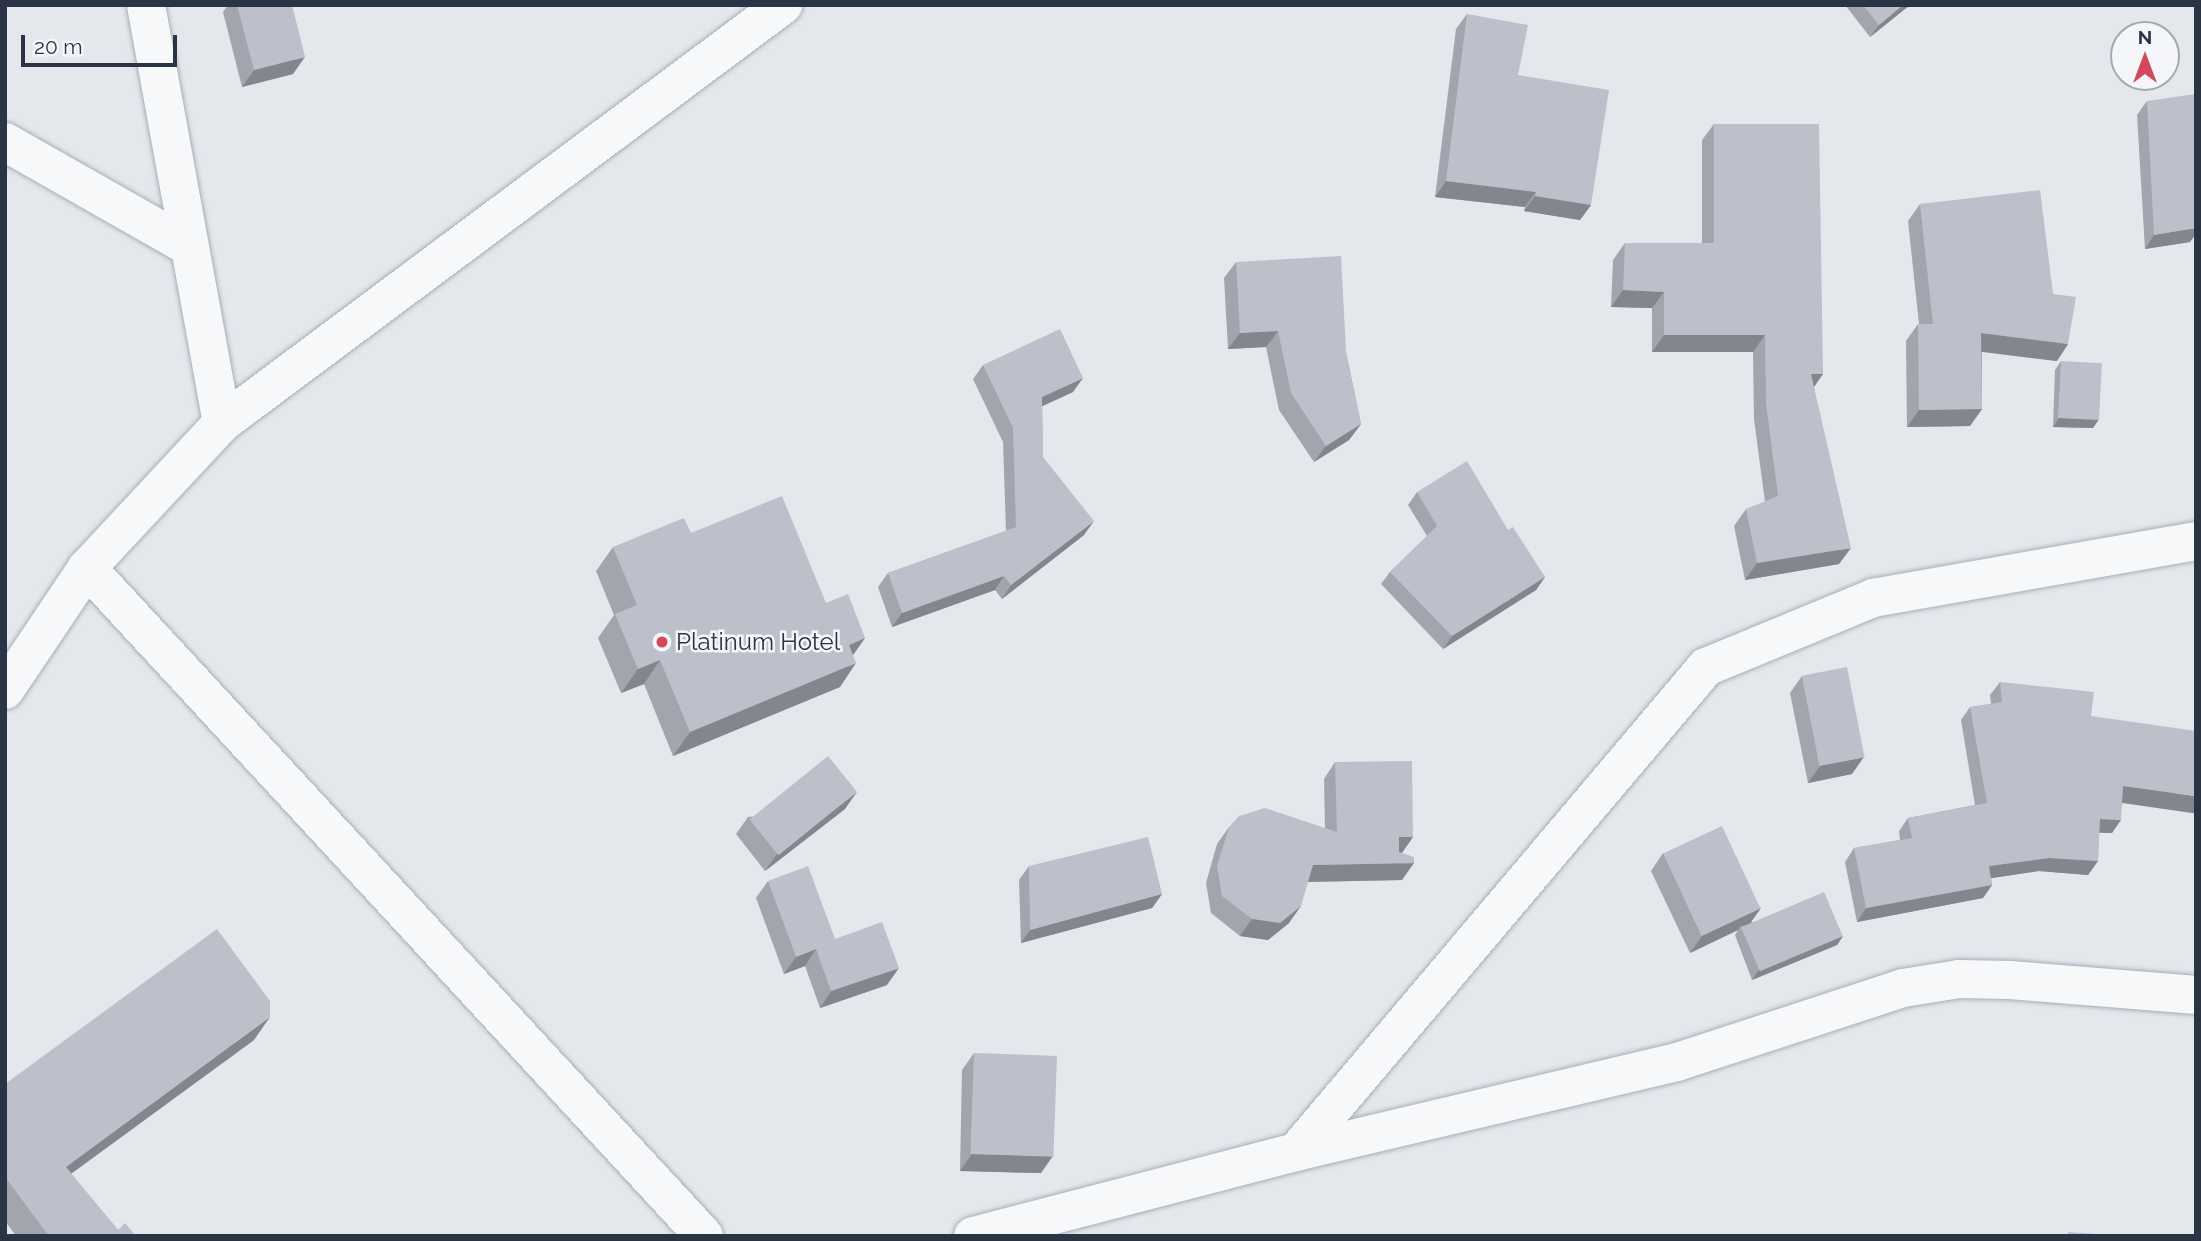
<!DOCTYPE html>
<style>
body{margin:0}
#map{position:relative;width:2201px;height:1241px;overflow:hidden;background:#e4e7ec;font-family:Raleway,sans-serif}
div>[style]{position:absolute}
.roads{filter:drop-shadow(0 0 2px #a9aeb7) drop-shadow(0 0 2px #a9aeb7)}
.minor>*{height:38px;margin:-19px;padding:0 19px;transform-origin:19px;border-radius:19px;background:#f7f8fa}
.wall>*{inset:0;background:#a1a5ae}
.shaded-wall>*{inset:0;background:#83868d;transform-origin:0 0}
.building>*{inset:0;background:#bbc0ca;transform-origin:0 0}
.dots>*{width:19px;height:19px;translate:-50% -50%;box-sizing:border-box;border:4px solid #f4f6f9;border-radius:50%}
span{translate:-50% -50%;white-space:nowrap;text-align:center;line-height:1.15;-webkit-text-stroke:5px #f4f6f9;paint-order:stroke}
.poi-label{font-size:24px;color:#2b3445}
.left{translate:0 -50%;text-align:left}
.frame{position:absolute;inset:0;border:7px solid #2b3445;pointer-events:none}
.north{position:absolute;left:2110px;top:21px;width:70px;height:70px;box-sizing:border-box;background:#f4f6f9;border:2px solid #a4a8b1;border-radius:50%;rotate:0deg;font-size:19px;font-weight:700;line-height:28px;text-align:center;color:#2b3445}
.north::after{content:'';display:block;margin:auto;width:24px;height:32px;background:#d1495b;clip-path:polygon(50% 0,100% 100%,50% 72%,0 100%)}
.scale{position:absolute;left:21px;top:35px;width:156px;height:32px;box-sizing:border-box;border:4px solid #2b3445;border-top:0;padding-left:9px;font-size:21px;line-height:24px;white-space:nowrap;color:#2b3445;-webkit-text-stroke:5px #f4f6f9;paint-order:stroke}
</style>
<div id="map">
<div class="roads">
<div class="minor">
<i style="left:146px;top:5px;width:425px;rotate:79.7deg"></i>
<i style="left:5px;top:142px;width:210px;rotate:29.6deg"></i>
<i style="left:87px;top:568px;width:909px;rotate:47.27deg"></i>
<i style="left:5px;top:690px;width:147px;rotate:-56.1deg"></i>
<i style="left:87px;top:568px;width:198px;rotate:-47deg"></i>
<i style="left:222px;top:423px;width:700px;rotate:-36.69deg"></i>
<i style="left:1296px;top:1152px;width:635px;rotate:-49.79deg"></i>
<i style="left:1706px;top:667px;width:181px;rotate:-22.4deg"></i>
<i style="left:1873px;top:598px;width:328px;rotate:-10deg"></i>
<i style="left:973px;top:1236px;width:334px;rotate:-14.6deg"></i>
<i style="left:1296px;top:1152px;width:391px;rotate:-13.3deg"></i>
<i style="left:1677px;top:1062px;width:238px;rotate:-18.1deg"></i>
<i style="left:1903px;top:988px;width:57px;rotate:-9.1deg"></i>
<i style="left:1959px;top:979px;width:51px;rotate:1.1deg"></i>
<i style="left:2010px;top:980px;width:187px;rotate:4.6deg"></i>
</div>
</div>
<div class="wall">
<i style="clip-path:polygon(228px 5px,292px 5px,293px 74px,242px 87px,223px 12px)"></i>
<i style="clip-path:polygon(1845px 5px,1910px 5px,1870px 37px)"></i>
<i style="clip-path:polygon(1467px 14px,1518px 75px,1591px 205px,1580px 220px,1524px 211px,1525px 207px,1435px 197px,1456px 29px)"></i>
<i style="clip-path:polygon(2147px 101px,2190px 242px,2145px 249px,2137px 115px)"></i>
<i style="clip-path:polygon(1714px 124px,1823px 374px,1814px 387px,1839px 564px,1745px 580px,1734px 526px,1746px 509px,1765px 502px,1754px 419px,1753px 352px,1652px 352px,1652px 308px,1611px 307px,1613px 260px,1625px 243px,1702px 243px,1702px 140px)"></i>
<i style="clip-path:polygon(1920px 204px,2053px 294px,2068px 344px,2057px 361px,1982px 352px,1982px 409px,1970px 426px,1907px 427px,1906px 341px,1918px 324px,1919px 324px,1908px 221px)"></i>
<i style="clip-path:polygon(1236px 262px,1346px 352px,1361px 424px,1349px 440px,1314px 462px,1279px 410px,1266px 347px,1228px 349px,1224px 278px)"></i>
<i style="clip-path:polygon(2061px 361px,2099px 419px,2093px 428px,2053px 427px,2055px 370px)"></i>
<i style="clip-path:polygon(983px 365px,1073px 392px,1042px 406px,1043px 457px,1084px 535px,1002px 599px,995px 590px,892px 627px,878px 587px,888px 573px,1006px 531px,1003px 442px,973px 379px)"></i>
<i style="clip-path:polygon(1417px 492px,1508px 530px,1545px 577px,1536px 590px,1443px 649px,1381px 584px,1390px 572px,1427px 536px,1408px 505px)"></i>
<i style="clip-path:polygon(691px 533px,826px 603px,865px 638px,853px 655px,840px 687px,673px 756px,644px 684px,621px 693px,598px 638px,614px 615px,596px 571px,613px 547px)"></i>
<i style="clip-path:polygon(1802px 676px,1852px 774px,1808px 783px,1790px 693px)"></i>
<i style="clip-path:polygon(2000px 682px,2091px 716px,2196px 811px,2123px 801px,2112px 833px,2099px 833px,2098px 861px,2088px 875px,2039px 871px,1991px 878px,1992px 885px,1983px 898px,1857px 922px,1845px 862px,1854px 848px,1900px 840px,1899px 831px,1908px 818px,1975px 805px,1961px 720px,1970px 707px,1991px 704px,1990px 695px)"></i>
<i style="clip-path:polygon(1335px 762px,1413px 837px,1402px 853px,1402px 880px,1308px 882px,1289px 923px,1268px 940px,1240px 936px,1211px 913px,1206px 883px,1217px 844px,1229px 827px,1325px 828px,1324px 779px)"></i>
<i style="clip-path:polygon(845px 809px,765px 871px,736px 834px,748px 817px)"></i>
<i style="clip-path:polygon(1663px 853px,1761px 908px,1751px 922px,1843px 936px,1837px 945px,1752px 980px,1735px 935px,1738px 930px,1690px 953px,1651px 871px)"></i>
<i style="clip-path:polygon(1029px 866px,1162px 894px,1152px 908px,1021px 943px,1019px 880px)"></i>
<i style="clip-path:polygon(768px 881px,887px 985px,820px 1008px,805px 966px,784px 974px,756px 898px)"></i>
<i style="clip-path:polygon(254px 1040px,71px 1174px,118px 1230px,136px 1236px,16px 1236px,5px 1221px,5px 1084px)"></i>
<i style="clip-path:polygon(974px 1053px,1041px 1173px,960px 1171px,962px 1070px)"></i>
</div>
<div class="shaded-wall">
<i style="clip-path:polygon(1903px 5px,1910px 5px,1870px 37px,1879px 25px)"></i>
<i style="clip-path:polygon(305px 57px,293px 74px,242px 87px,254px 70px)"></i>
<i style="clip-path:polygon(1446px 181px,1536px 192px,1525px 207px,1435px 197px)"></i>
<i style="clip-path:polygon(1535px 196px,1591px 205px,1580px 220px,1524px 211px)"></i>
<i style="clip-path:polygon(2196px 228px,2196px 234px,2190px 242px,2145px 249px,2154px 235px)"></i>
<i style="clip-path:polygon(1623px 290px,1664px 292px,1652px 308px,1611px 307px)"></i>
<i style="clip-path:polygon(1278px 331px,1266px 347px,1228px 349px,1240px 333px)"></i>
<i style="clip-path:polygon(1981px 333px,2068px 344px,2057px 361px,1969px 350px)"></i>
<i style="clip-path:polygon(1664px 335px,1765px 335px,1753px 352px,1652px 352px)"></i>
<i style="clip-path:polygon(1811px 374px,1823px 374px,1811px 391px)"></i>
<i style="clip-path:polygon(1083px 378px,1073px 392px,1032px 411px,1042px 397px)"></i>
<i style="clip-path:polygon(1982px 409px,1970px 426px,1907px 427px,1919px 410px)"></i>
<i style="clip-path:polygon(2059px 418px,2099px 419px,2093px 428px,2053px 427px)"></i>
<i style="clip-path:polygon(1361px 424px,1349px 440px,1314px 462px,1326px 446px)"></i>
<i style="clip-path:polygon(1094px 521px,1084px 535px,1002px 599px,1011px 585px)"></i>
<i style="clip-path:polygon(1851px 548px,1839px 564px,1745px 580px,1757px 563px)"></i>
<i style="clip-path:polygon(1004px 576px,995px 590px,892px 627px,902px 613px)"></i>
<i style="clip-path:polygon(1545px 577px,1536px 590px,1443px 649px,1452px 636px)"></i>
<i style="clip-path:polygon(865px 638px,848px 662px,849px 645px)"></i>
<i style="clip-path:polygon(660px 660px,644px 684px,621px 693px,638px 669px)"></i>
<i style="clip-path:polygon(856px 663px,840px 687px,673px 756px,690px 732px)"></i>
<i style="clip-path:polygon(1864px 757px,1852px 774px,1808px 783px,1820px 766px)"></i>
<i style="left:2123px;top:786px;width:74px;height:17px;rotate:8deg"></i>
<i style="clip-path:polygon(857px 792px,845px 809px,765px 871px,777px 854px)"></i>
<i style="clip-path:polygon(2100px 819px,2121px 820px,2112px 833px,2091px 832px)"></i>
<i style="clip-path:polygon(1399px 837px,1413px 837px,1401px 854px,1387px 854px)"></i>
<i style="clip-path:polygon(2049px 858px,2098px 861px,2088px 875px,2039px 871px,1979px 880px,1989px 866px)"></i>
<i style="clip-path:polygon(1414px 863px,1402px 880px,1301px 882px,1313px 865px)"></i>
<i style="clip-path:polygon(1992px 885px,1983px 898px,1857px 922px,1866px 908px)"></i>
<i style="clip-path:polygon(1162px 894px,1152px 908px,1021px 943px,1030px 930px)"></i>
<i style="clip-path:polygon(1301px 906px,1289px 923px,1268px 940px,1240px 936px,1252px 919px)"></i>
<i style="clip-path:polygon(1761px 908px,1749px 925px,1741px 926px,1738px 930px,1690px 953px,1702px 936px)"></i>
<i style="clip-path:polygon(1843px 936px,1837px 945px,1752px 980px,1758px 971px)"></i>
<i style="clip-path:polygon(816px 949px,805px 966px,784px 974px,796px 957px)"></i>
<i style="clip-path:polygon(899px 968px,887px 985px,820px 1008px,831px 991px)"></i>
<i style="clip-path:polygon(270px 1017px,254px 1040px,50px 1189px,66px 1167px)"></i>
<i style="clip-path:polygon(972px 1154px,1053px 1156px,1041px 1173px,960px 1171px)"></i>
</div>
<div class="building">
<i style="clip-path:polygon(237px 5px,292px 5px,305px 57px,254px 70px)"></i>
<i style="clip-path:polygon(1863px 5px,1903px 5px,1879px 25px)"></i>
<i style="clip-path:polygon(1467px 14px,1528px 25px,1518px 75px,1609px 90px,1591px 205px,1535px 196px,1536px 192px,1446px 181px)"></i>
<i style="clip-path:polygon(2196px 94px,2196px 228px,2154px 235px,2147px 101px)"></i>
<i style="clip-path:polygon(1714px 124px,1819px 124px,1823px 374px,1811px 374px,1851px 548px,1757px 563px,1746px 509px,1778px 496px,1766px 403px,1765px 335px,1664px 335px,1664px 292px,1623px 290px,1625px 243px,1714px 243px)"></i>
<i style="clip-path:polygon(2040px 190px,2053px 294px,2076px 297px,2068px 344px,1981px 333px,1982px 409px,1919px 410px,1918px 324px,1933px 324px,1920px 204px)"></i>
<i style="clip-path:polygon(1341px 256px,1346px 352px,1361px 424px,1326px 446px,1291px 393px,1278px 331px,1240px 333px,1236px 262px)"></i>
<i style="clip-path:polygon(1060px 329px,1083px 378px,1042px 397px,1043px 457px,1094px 521px,1011px 585px,1004px 576px,902px 613px,888px 573px,1016px 527px,1013px 428px,983px 365px)"></i>
<i style="left:2061px;top:361px;width:41px;height:57px;rotate:3deg"></i>
<i style="clip-path:polygon(1467px 461px,1508px 530px,1513px 527px,1545px 577px,1452px 636px,1390px 572px,1437px 526px,1417px 492px)"></i>
<i style="clip-path:polygon(782px 496px,826px 603px,848px 594px,865px 638px,849px 645px,856px 663px,690px 732px,660px 660px,638px 669px,615px 614px,637px 605px,613px 547px,684px 518px,691px 533px)"></i>
<i style="left:1847px;top:667px;width:92px;height:46px;rotate:79deg"></i>
<i style="clip-path:polygon(2000px 682px,2094px 692px,2091px 716px,2196px 731px,2196px 796px,2123px 786px,2121px 820px,2100px 819px,2098px 861px,2049px 858px,1989px 866px,1992px 885px,1866px 908px,1854px 848px,1912px 838px,1908px 818px,1987px 803px,1970px 707px,2002px 702px)"></i>
<i style="left:828px;top:756px;width:46px;height:101px;rotate:51deg"></i>
<i style="clip-path:polygon(1412px 761px,1413px 837px,1399px 837px,1399px 852px,1414px 857px,1414px 863px,1313px 865px,1301px 906px,1280px 923px,1252px 919px,1222px 896px,1217px 866px,1229px 827px,1239px 816px,1265px 808px,1337px 832px,1335px 762px)"></i>
<i style="left:1722px;top:826px;width:91px;height:65px;rotate:65deg"></i>
<i style="clip-path:polygon(1148px 837px,1162px 894px,1030px 930px,1029px 866px)"></i>
<i style="clip-path:polygon(808px 866px,835px 939px,882px 922px,899px 968px,831px 991px,816px 949px,796px 957px,768px 881px)"></i>
<i style="left:1824px;top:892px;width:48px;height:90px;rotate:67deg"></i>
<i style="clip-path:polygon(217px 929px,270px 1001px,270px 1017px,66px 1167px,118px 1230px,125px 1223px,136px 1236px,49px 1236px,5px 1177px,5px 1084px)"></i>
<i style="left:974px;top:1053px;width:83px;height:101px;rotate:2deg"></i>
<i style="clip-path:polygon(2068px 1232px,2123px 1236px,2068px 1236px)"></i>
</div>
<div class="dots">
<i style="left:662px;top:642px;background:#d1495b"></i>
</div>
<div class="poi-label">
<span class="left" style="left:676px;top:642px">Platinum Hotel</span>
</div>
<div class="frame"></div>
<div class="north">N</div>
<div class="scale">20 m</div>
</div>
